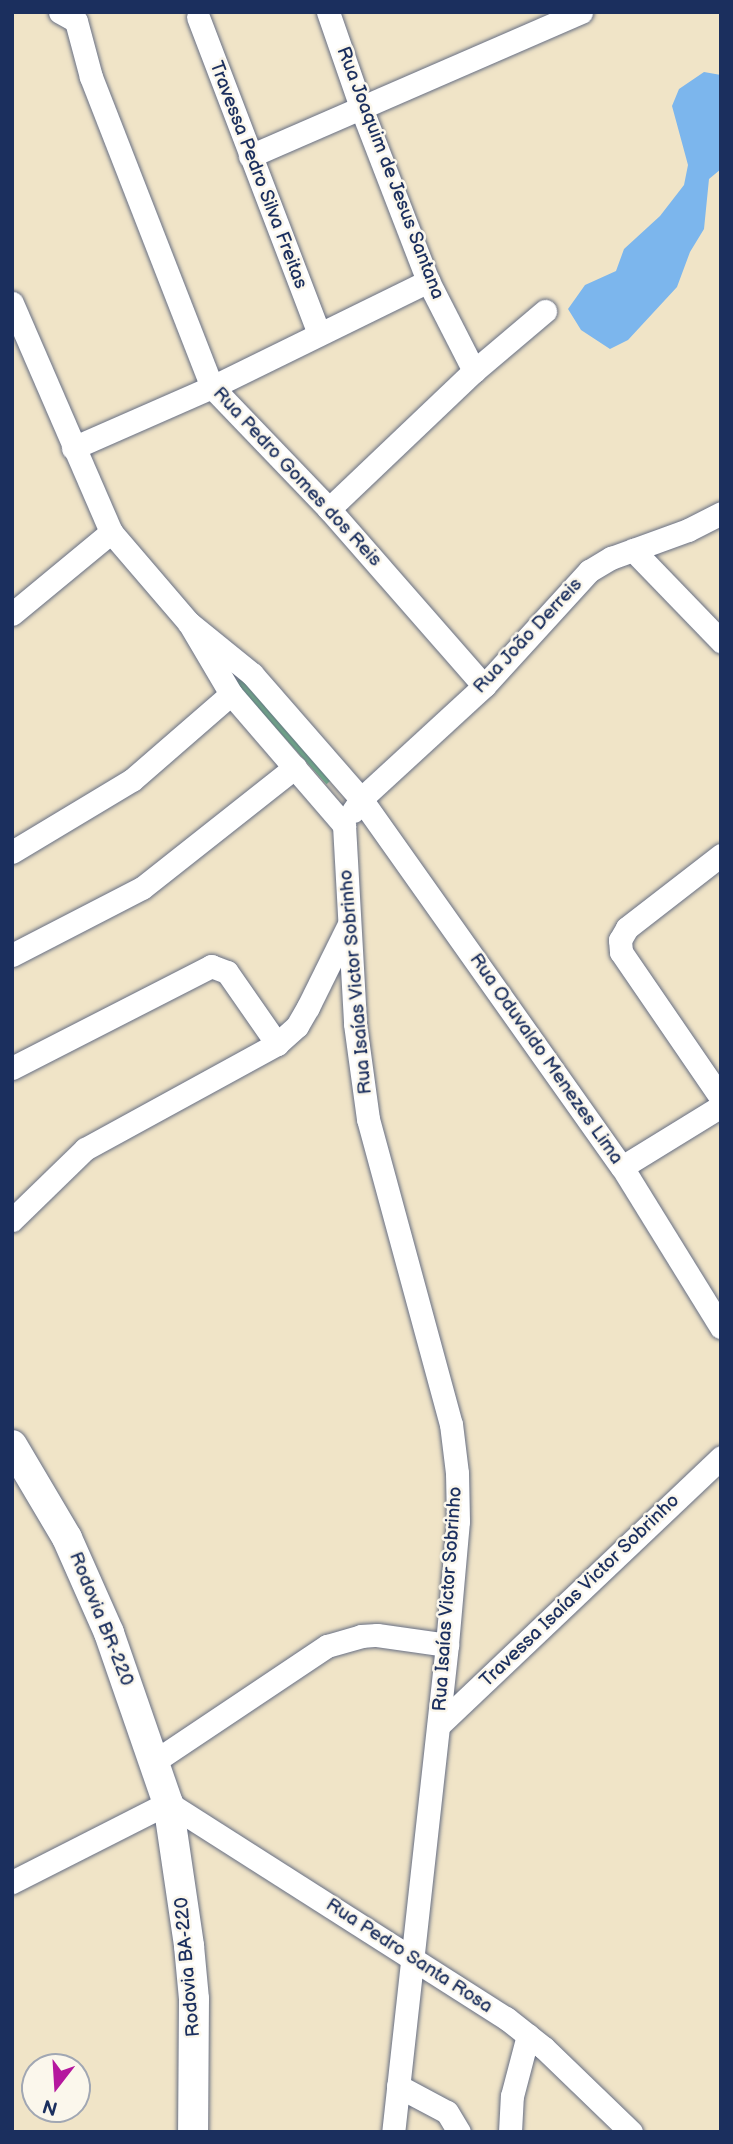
<!DOCTYPE html>
<meta charset="utf-8">
<style>
body{margin:0}
#map{position:relative;width:733px;height:2144px;overflow:hidden;background:#f0e4c7;font-family:"Balsamiq Sans",sans-serif}
div>[style]{position:absolute}
.green>*{inset:0;background:#75c98c;transform-origin:0 0}
.water>*{inset:0;background:#7cb6ed}
.roads{filter:drop-shadow(0 0 2px #666e83) drop-shadow(0 0 2px #666e83)}
.minor>*{height:23px;margin:-11.5px;padding:0 11.5px;transform-origin:11.5px;border-radius:11.5px;background:#fff}
.major>*{height:30px;margin:-15px;padding:0 15px;transform-origin:15px;border-radius:15px;background:#fff}
span{translate:-50% -50%;white-space:nowrap;text-align:center;line-height:1.15;-webkit-text-stroke:5px #fbf7ec;paint-order:stroke}
.street-label{font-size:19px;color:#1b2f5e}
.frame{position:absolute;inset:0;border:14px solid #1b2f5e;pointer-events:none}
.north{position:absolute;left:21px;top:2053px;width:70px;height:70px;box-sizing:border-box;background:#fbf7ec;border:2px solid #a1a7b3;border-radius:50%;rotate:197deg;font-size:19px;font-weight:700;line-height:28px;text-align:center;color:#1b2f5e}
.north::after{content:'';display:block;margin:auto;width:24px;height:32px;background:#b5179e;clip-path:polygon(50% 0,100% 100%,50% 72%,0 100%)}
</style>
<div id="map">
<div class="green">
<i style="left:243px;top:675px;width:137px;height:11px;rotate:48deg"></i>
</div>
<div class="water">
<i style="clip-path:polygon(704px 72px,721px 75px,721px 169px,709px 179px,704px 229px,690px 252px,677px 287px,628px 340px,610px 349px,581px 330px,568px 309px,585px 285px,616px 271px,624px 249px,660px 216px,684px 185px,688px 165px,672px 106px,679px 89px)"></i>
</div>
<div class="roads">
<div class="minor">
<i style="left:60px;top:12px;width:18px;rotate:29deg"></i>
<i style="left:76px;top:21px;width:58px;rotate:75deg"></i>
<i style="left:91px;top:77px;width:333px;rotate:68.7deg"></i>
<i style="left:212px;top:387px;width:169px;rotate:46.2deg"></i>
<i style="left:329px;top:509px;width:235px;rotate:48.8deg"></i>
<i style="left:328px;top:12px;width:104px;rotate:70.9deg"></i>
<i style="left:362px;top:110px;width:183px;rotate:68.9deg"></i>
<i style="left:428px;top:281px;width:101px;rotate:62.9deg"></i>
<i style="left:198px;top:17px;width:339px;rotate:69.1deg"></i>
<i style="left:250px;top:156px;width:361px;rotate:-23.5deg"></i>
<i style="left:12px;top:303px;width:249px;rotate:66.6deg"></i>
<i style="left:111px;top:532px;width:120px;rotate:49.4deg"></i>
<i style="left:189px;top:623px;width:82px;rotate:59.4deg"></i>
<i style="left:231px;top:694px;width:173px;rotate:49.2deg"></i>
<i style="left:73px;top:448px;width:152px;rotate:-23.7deg"></i>
<i style="left:212px;top:387px;width:241px;rotate:-26.1deg"></i>
<i style="left:329px;top:509px;width:200px;rotate:-43.6deg"></i>
<i style="left:474px;top:371px;width:93px;rotate:-40.2deg"></i>
<i style="left:633px;top:550px;width:127px;rotate:46deg"></i>
<i style="left:12px;top:614px;width:129px;rotate:-39.6deg"></i>
<i style="left:189px;top:623px;width:81px;rotate:39deg"></i>
<i style="left:252px;top:674px;width:166px;rotate:48.9deg"></i>
<i style="left:361px;top:799px;width:451px;rotate:54.7deg"></i>
<i style="left:622px;top:1167px;width:188px;rotate:58.3deg"></i>
<i style="left:353px;top:811px;width:14px;rotate:-56deg"></i>
<i style="left:361px;top:799px;width:167px;rotate:-42.6deg"></i>
<i style="left:484px;top:686px;width:156px;rotate:-47.6deg"></i>
<i style="left:589px;top:571px;width:26px;rotate:-31deg"></i>
<i style="left:611px;top:558px;width:82px;rotate:-20deg"></i>
<i style="left:688px;top:530px;width:37px;rotate:-27deg"></i>
<i style="left:344px;top:825px;width:199px;rotate:86.8deg"></i>
<i style="left:355px;top:1024px;width:96px;rotate:82.2deg"></i>
<i style="left:368px;top:1119px;width:316px;rotate:74.8deg"></i>
<i style="left:451px;top:1424px;width:49px;rotate:83deg"></i>
<i style="left:457px;top:1473px;width:48px;rotate:88.8deg"></i>
<i style="left:458px;top:1521px;width:124px;rotate:95.1deg"></i>
<i style="left:447px;top:1645px;width:490px;rotate:96.3deg"></i>
<i style="left:12px;top:852px;width:140px;rotate:-31deg"></i>
<i style="left:132px;top:780px;width:131px;rotate:-41deg"></i>
<i style="left:721px;top:855px;width:119px;rotate:142.2deg"></i>
<i style="left:627px;top:928px;width:14px;rotate:120deg"></i>
<i style="left:620px;top:940px;width:12px;rotate:85deg"></i>
<i style="left:621px;top:952px;width:177px;rotate:55.6deg"></i>
<i style="left:12px;top:955px;width:146px;rotate:-27.3deg"></i>
<i style="left:142px;top:888px;width:195px;rotate:-38.3deg"></i>
<i style="left:12px;top:1068px;width:224px;rotate:-27.1deg"></i>
<i style="left:211px;top:966px;width:17px;rotate:21deg"></i>
<i style="left:227px;top:972px;width:88px;rotate:55.2deg"></i>
<i style="left:622px;top:1167px;width:116px;rotate:-31.6deg"></i>
<i style="left:12px;top:1220px;width:102px;rotate:-44.2deg"></i>
<i style="left:85px;top:1149px;width:219px;rotate:-28.7deg"></i>
<i style="left:277px;top:1044px;width:27px;rotate:-42deg"></i>
<i style="left:297px;top:1026px;width:22px;rotate:-60deg"></i>
<i style="left:308px;top:1007px;width:90px;rotate:-63.7deg"></i>
<i style="left:439px;top:1725px;width:389px;rotate:-43.5deg"></i>
<i style="left:155px;top:1761px;width:207px;rotate:-33.8deg"></i>
<i style="left:327px;top:1646px;width:35px;rotate:-16deg"></i>
<i style="left:361px;top:1636px;width:16px;rotate:-4deg"></i>
<i style="left:377px;top:1635px;width:71px;rotate:8.1deg"></i>
<i style="left:12px;top:1882px;width:175px;rotate:-26.9deg"></i>
<i style="left:168px;top:1803px;width:401px;rotate:32.5deg"></i>
<i style="left:506px;top:2018px;width:48px;rotate:38.3deg"></i>
<i style="left:544px;top:2048px;width:121px;rotate:44deg"></i>
<i style="left:398px;top:2086px;width:55px;rotate:28deg"></i>
<i style="left:447px;top:2112px;width:23px;rotate:59deg"></i>
<i style="left:510px;top:2132px;width:36px;rotate:-87deg"></i>
<i style="left:512px;top:2096px;width:63px;rotate:-75.3deg"></i>
</div>
<div class="major">
<i style="left:12px;top:1445px;width:108px;rotate:59.4deg"></i>
<i style="left:67px;top:1538px;width:104px;rotate:66.1deg"></i>
<i style="left:109px;top:1633px;width:180px;rotate:70.9deg"></i>
<i style="left:168px;top:1803px;width:145px;rotate:81.6deg"></i>
<i style="left:189px;top:1946px;width:53px;rotate:84.6deg"></i>
<i style="left:194px;top:1999px;width:133px;rotate:90.4deg"></i>
</div>
</div>
<div class="street-label">
<span style="left:390px;top:173px;rotate:69deg">Rua Joaquim de Jesus Santana</span>
<span style="left:258px;top:175px;rotate:69deg">Travessa Pedro Silva Freitas</span>
<span style="left:297px;top:477px;rotate:47deg">Rua Pedro Gomes dos Reis</span>
<span style="left:528px;top:636px;rotate:-47deg">Rua João Derreis</span>
<span style="left:356px;top:982px;rotate:-95deg">Rua Isaías Victor Sobrinho</span>
<span style="left:546px;top:1059px;rotate:55deg">Rua Oduvaldo Menezes Lima</span>
<span style="left:580px;top:1591px;rotate:-44deg">Travessa Isaías Victor Sobrinho</span>
<span style="left:448px;top:1599px;rotate:-86deg">Rua Isaías Victor Sobrinho</span>
<span style="left:101px;top:1619px;rotate:68deg">Rodovia BR-220</span>
<span style="left:409px;top:1956px;rotate:33deg">Rua Pedro Santa Rosa</span>
<span style="left:188px;top:1967px;rotate:-95deg">Rodovia BA-220</span>
</div>
<div class="frame"></div>
<div class="north">N</div>
</div>
